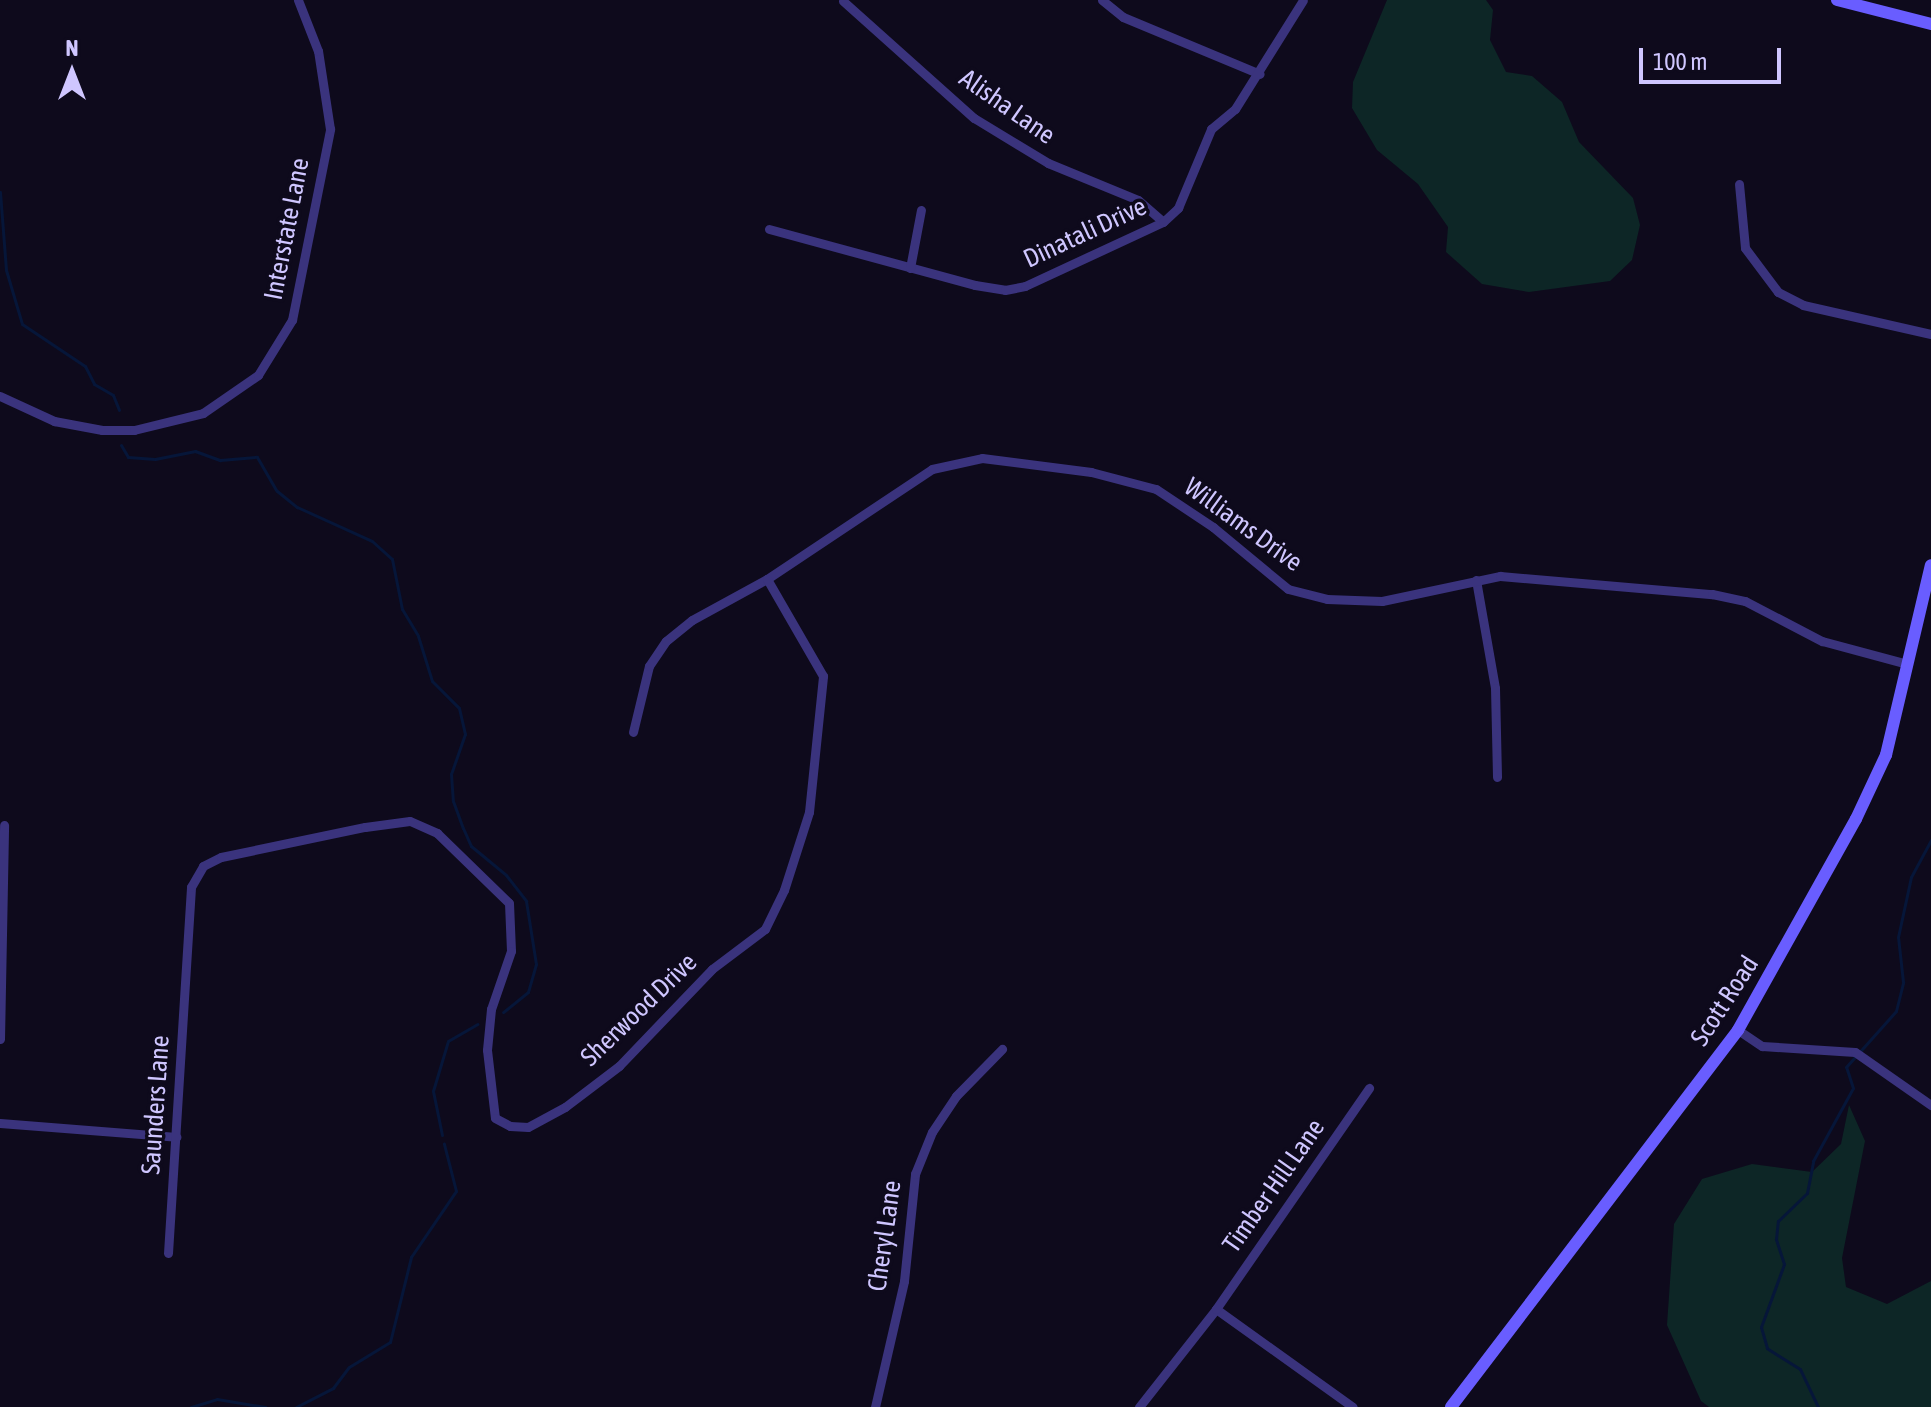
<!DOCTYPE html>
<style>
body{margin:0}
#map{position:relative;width:1931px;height:1407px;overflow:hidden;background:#0e0a1c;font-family:"Asap Condensed",sans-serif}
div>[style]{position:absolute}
.green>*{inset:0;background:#0d2626}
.stream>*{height:3px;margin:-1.5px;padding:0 1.5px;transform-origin:1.5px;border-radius:1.5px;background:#061639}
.minor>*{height:9px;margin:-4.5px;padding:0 4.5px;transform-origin:4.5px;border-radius:4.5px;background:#3a337d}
.secondary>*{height:12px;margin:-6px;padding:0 6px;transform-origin:6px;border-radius:6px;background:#695dff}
span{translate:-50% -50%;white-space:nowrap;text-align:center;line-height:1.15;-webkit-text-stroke:7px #0e0a1c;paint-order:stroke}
.street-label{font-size:26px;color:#cfc6ff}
.north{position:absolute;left:32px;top:32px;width:80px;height:80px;-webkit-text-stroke:6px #0e0a1c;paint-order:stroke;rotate:0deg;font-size:22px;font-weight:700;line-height:32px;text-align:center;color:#cfc6ff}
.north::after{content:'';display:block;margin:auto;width:28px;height:36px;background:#cfc6ff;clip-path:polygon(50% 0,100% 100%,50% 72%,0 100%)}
.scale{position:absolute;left:1639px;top:48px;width:142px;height:36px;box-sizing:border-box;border:4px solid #cfc6ff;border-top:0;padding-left:10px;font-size:24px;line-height:28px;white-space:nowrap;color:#cfc6ff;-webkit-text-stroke:6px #0e0a1c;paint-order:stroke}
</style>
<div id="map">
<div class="green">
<i style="clip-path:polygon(1387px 0,1486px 0,1493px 10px,1490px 40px,1506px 72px,1532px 76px,1562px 102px,1579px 142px,1633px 198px,1640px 225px,1632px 260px,1610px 281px,1529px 292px,1482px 284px,1446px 252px,1448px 227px,1418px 184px,1377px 150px,1352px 108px,1353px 82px)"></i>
<i style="clip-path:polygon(1849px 1105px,1865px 1141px,1842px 1258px,1846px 1287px,1887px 1304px,1931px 1281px,1931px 1407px,1709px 1407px,1701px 1401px,1667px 1325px,1674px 1224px,1702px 1179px,1752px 1164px,1812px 1172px,1841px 1144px)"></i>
</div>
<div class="stream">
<i style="left:0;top:192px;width:78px;rotate:85.6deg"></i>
<i style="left:6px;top:270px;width:56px;rotate:73.5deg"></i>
<i style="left:22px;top:324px;width:76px;rotate:33.7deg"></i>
<i style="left:85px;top:366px;width:20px;rotate:63deg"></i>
<i style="left:94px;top:384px;width:22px;rotate:30deg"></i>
<i style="left:113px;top:395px;width:16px;rotate:68deg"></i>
<i style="left:121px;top:445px;width:14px;rotate:60deg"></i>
<i style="left:128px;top:457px;width:27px;rotate:4deg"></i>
<i style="left:155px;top:459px;width:41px;rotate:-11.3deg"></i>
<i style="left:195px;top:451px;width:27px;rotate:20deg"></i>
<i style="left:220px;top:460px;width:37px;rotate:-5deg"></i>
<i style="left:257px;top:457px;width:39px;rotate:60deg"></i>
<i style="left:277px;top:491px;width:26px;rotate:39deg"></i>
<i style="left:297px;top:507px;width:82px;rotate:24.4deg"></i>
<i style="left:372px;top:541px;width:27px;rotate:42deg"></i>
<i style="left:392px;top:559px;width:51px;rotate:78.7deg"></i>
<i style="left:402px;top:609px;width:31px;rotate:59deg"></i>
<i style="left:418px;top:636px;width:47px;rotate:72.7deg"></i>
<i style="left:432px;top:681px;width:38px;rotate:45deg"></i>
<i style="left:459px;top:708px;width:27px;rotate:77deg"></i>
<i style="left:465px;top:734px;width:42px;rotate:109.3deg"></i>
<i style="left:451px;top:774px;width:27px;rotate:86deg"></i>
<i style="left:453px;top:801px;width:29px;rotate:70deg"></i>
<i style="left:463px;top:828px;width:20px;rotate:66deg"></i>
<i style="left:471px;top:846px;width:45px;rotate:39.6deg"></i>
<i style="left:506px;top:875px;width:33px;rotate:52deg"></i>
<i style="left:526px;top:901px;width:64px;rotate:81deg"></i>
<i style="left:536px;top:964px;width:29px;rotate:106deg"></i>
<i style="left:528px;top:992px;width:32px;rotate:141deg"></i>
<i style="left:442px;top:1135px;width:45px;rotate:-101.6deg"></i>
<i style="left:433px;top:1091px;width:52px;rotate:-73.3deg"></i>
<i style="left:448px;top:1041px;width:34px;rotate:-30deg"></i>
<i style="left:191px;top:1407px;width:27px;rotate:-17deg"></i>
<i style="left:217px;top:1399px;width:49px;rotate:9.5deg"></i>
<i style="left:296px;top:1407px;width:42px;rotate:-27.2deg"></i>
<i style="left:333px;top:1388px;width:26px;rotate:-53deg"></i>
<i style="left:349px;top:1367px;width:48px;rotate:-31.4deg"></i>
<i style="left:390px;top:1342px;width:88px;rotate:-76.1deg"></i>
<i style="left:411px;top:1257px;width:80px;rotate:-55.7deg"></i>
<i style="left:456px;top:1191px;width:49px;rotate:-104.3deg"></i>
<i style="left:1818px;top:1407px;width:42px;rotate:-115.3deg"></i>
<i style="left:1800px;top:1369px;width:39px;rotate:-148deg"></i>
<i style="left:1767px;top:1348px;width:22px;rotate:-106deg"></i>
<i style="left:1761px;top:1327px;width:67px;rotate:-69.9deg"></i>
<i style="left:1784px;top:1264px;width:26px;rotate:-108deg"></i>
<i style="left:1776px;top:1239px;width:18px;rotate:-84deg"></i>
<i style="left:1778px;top:1221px;width:40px;rotate:-44deg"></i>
<i style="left:1807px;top:1193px;width:33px;rotate:-79deg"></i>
<i style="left:1813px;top:1161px;width:83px;rotate:-61.3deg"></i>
<i style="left:1853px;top:1088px;width:22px;rotate:-108deg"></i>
<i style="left:1846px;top:1067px;width:75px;rotate:-48.2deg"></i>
<i style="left:1896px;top:1011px;width:30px;rotate:-76deg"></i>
<i style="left:1903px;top:982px;width:45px;rotate:-96.3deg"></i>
<i style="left:1898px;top:937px;width:61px;rotate:-77.8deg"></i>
<i style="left:1911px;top:877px;width:42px;rotate:-61.6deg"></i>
</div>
<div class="minor">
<i style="left:1102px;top:0;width:27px;rotate:39deg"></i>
<i style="left:1123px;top:17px;width:148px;rotate:22.6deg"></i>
<i style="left:843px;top:1px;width:176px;rotate:41.8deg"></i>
<i style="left:974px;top:118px;width:87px;rotate:31.3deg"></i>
<i style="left:1048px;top:163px;width:97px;rotate:22.3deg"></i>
<i style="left:1138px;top:200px;width:33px;rotate:41deg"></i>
<i style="left:1739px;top:184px;width:64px;rotate:84.6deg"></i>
<i style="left:1745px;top:248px;width:55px;rotate:53.1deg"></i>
<i style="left:1778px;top:292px;width:28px;rotate:27deg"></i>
<i style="left:1803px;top:305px;width:131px;rotate:12.8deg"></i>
<i style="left:769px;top:229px;width:213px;rotate:15.2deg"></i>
<i style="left:975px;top:285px;width:30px;rotate:9deg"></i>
<i style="left:1005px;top:290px;width:20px;rotate:-11deg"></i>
<i style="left:1025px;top:286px;width:152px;rotate:-24.9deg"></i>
<i style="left:1163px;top:222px;width:21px;rotate:-43deg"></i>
<i style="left:1178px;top:208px;width:86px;rotate:-67.3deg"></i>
<i style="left:1211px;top:129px;width:31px;rotate:-40deg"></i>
<i style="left:1235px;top:109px;width:128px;rotate:-58deg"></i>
<i style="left:910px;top:268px;width:59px;rotate:-79.3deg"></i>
<i style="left:0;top:396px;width:60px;rotate:24.8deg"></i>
<i style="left:54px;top:421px;width:49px;rotate:10.6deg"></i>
<i style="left:102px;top:430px;width:32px"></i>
<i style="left:134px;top:430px;width:71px;rotate:-13.8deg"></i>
<i style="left:203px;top:413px;width:67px;rotate:-34.6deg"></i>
<i style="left:258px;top:375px;width:65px;rotate:-58.3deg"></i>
<i style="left:292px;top:320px;width:195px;rotate:-78.7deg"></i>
<i style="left:330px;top:129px;width:79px;rotate:-98.7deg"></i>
<i style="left:318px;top:51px;width:55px;rotate:-111.4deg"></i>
<i style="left:1476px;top:580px;width:110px;rotate:80deg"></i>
<i style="left:1495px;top:688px;width:89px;rotate:88.7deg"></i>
<i style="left:633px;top:732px;width:68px;rotate:-76.4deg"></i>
<i style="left:649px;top:666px;width:30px;rotate:-56deg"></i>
<i style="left:666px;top:641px;width:33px;rotate:-39deg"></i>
<i style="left:692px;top:620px;width:85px;rotate:-28.7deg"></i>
<i style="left:767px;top:579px;width:198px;rotate:-33.7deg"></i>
<i style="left:932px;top:469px;width:51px;rotate:-12.4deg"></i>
<i style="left:982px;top:458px;width:110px;rotate:7.3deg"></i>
<i style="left:1091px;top:472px;width:67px;rotate:14.7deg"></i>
<i style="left:1156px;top:489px;width:69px;rotate:33.7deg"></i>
<i style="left:1213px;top:527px;width:97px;rotate:39.6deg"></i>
<i style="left:1288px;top:589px;width:40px;rotate:14.4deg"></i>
<i style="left:1327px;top:599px;width:55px;rotate:2.1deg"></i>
<i style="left:1382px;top:601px;width:121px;rotate:-12deg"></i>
<i style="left:1500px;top:576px;width:213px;rotate:4.9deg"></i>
<i style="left:1712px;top:594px;width:34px;rotate:12deg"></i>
<i style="left:1745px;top:601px;width:87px;rotate:27.5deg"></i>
<i style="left:1822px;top:641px;width:88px;rotate:15.1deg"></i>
<i style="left:1738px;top:1030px;width:29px;rotate:34deg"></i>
<i style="left:1762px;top:1046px;width:93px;rotate:3.7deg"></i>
<i style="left:1855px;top:1052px;width:93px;rotate:34.9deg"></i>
<i style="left:0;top:1039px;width:214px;rotate:-88.9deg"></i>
<i style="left:0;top:1123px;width:177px;rotate:4.5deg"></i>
<i style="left:168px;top:1253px;width:367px;rotate:-86.4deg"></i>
<i style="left:191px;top:887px;width:24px;rotate:-60deg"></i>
<i style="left:203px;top:866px;width:20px;rotate:-27deg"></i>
<i style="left:221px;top:857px;width:147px;rotate:-11.8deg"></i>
<i style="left:365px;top:827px;width:45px;rotate:-7.6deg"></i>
<i style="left:410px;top:821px;width:30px;rotate:24deg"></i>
<i style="left:437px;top:833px;width:100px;rotate:44.2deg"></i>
<i style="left:509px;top:903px;width:48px;rotate:87.6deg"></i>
<i style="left:511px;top:951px;width:61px;rotate:109deg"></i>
<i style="left:491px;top:1009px;width:41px;rotate:95.6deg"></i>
<i style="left:487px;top:1050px;width:68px;rotate:83.3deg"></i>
<i style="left:495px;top:1118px;width:17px;rotate:28deg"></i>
<i style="left:510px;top:1126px;width:18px;rotate:3deg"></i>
<i style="left:528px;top:1127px;width:42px;rotate:-28.4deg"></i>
<i style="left:565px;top:1107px;width:68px;rotate:-37.2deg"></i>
<i style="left:619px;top:1066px;width:134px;rotate:-46.2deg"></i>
<i style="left:712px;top:969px;width:66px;rotate:-37deg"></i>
<i style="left:765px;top:929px;width:43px;rotate:-64deg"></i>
<i style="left:784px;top:890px;width:82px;rotate:-72.2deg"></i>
<i style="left:809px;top:812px;width:137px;rotate:-84.1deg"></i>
<i style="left:823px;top:676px;width:112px;rotate:-120deg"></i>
<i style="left:1216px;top:1309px;width:168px;rotate:35.6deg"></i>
<i style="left:875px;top:1407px;width:129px;rotate:-77deg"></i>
<i style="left:904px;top:1281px;width:108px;rotate:-84.1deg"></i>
<i style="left:915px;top:1174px;width:45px;rotate:-68deg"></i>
<i style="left:932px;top:1132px;width:43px;rotate:-56.3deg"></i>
<i style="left:956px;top:1096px;width:66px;rotate:-45.6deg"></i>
<i style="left:1139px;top:1407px;width:125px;rotate:-51.8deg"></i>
<i style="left:1216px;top:1309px;width:269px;rotate:-55.3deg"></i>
</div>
<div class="secondary">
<i style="left:1837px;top:0;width:97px;rotate:14.3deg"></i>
<i style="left:1451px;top:1407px;width:474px;rotate:-52.7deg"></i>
<i style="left:1738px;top:1030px;width:242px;rotate:-60.8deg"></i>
<i style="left:1856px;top:819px;width:71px;rotate:-64.9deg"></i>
<i style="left:1886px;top:755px;width:195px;rotate:-76.7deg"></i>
</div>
<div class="street-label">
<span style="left:1007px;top:107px;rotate:35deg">Alisha Lane</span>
<span style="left:287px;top:229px;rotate:-79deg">Interstate Lane</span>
<span style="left:1085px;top:233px;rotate:-25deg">Dinatali Drive</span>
<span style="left:1243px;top:525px;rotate:36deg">Williams Drive</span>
<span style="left:1725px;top:1001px;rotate:-57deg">Scott Road</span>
<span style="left:639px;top:1010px;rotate:-44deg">Sherwood Drive</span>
<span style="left:156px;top:1105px;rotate:-86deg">Saunders Lane</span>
<span style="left:1274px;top:1186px;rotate:-55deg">Timber Hill Lane</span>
<span style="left:885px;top:1236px;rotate:-82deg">Cheryl Lane</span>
</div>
<div class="north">N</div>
<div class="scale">100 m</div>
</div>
